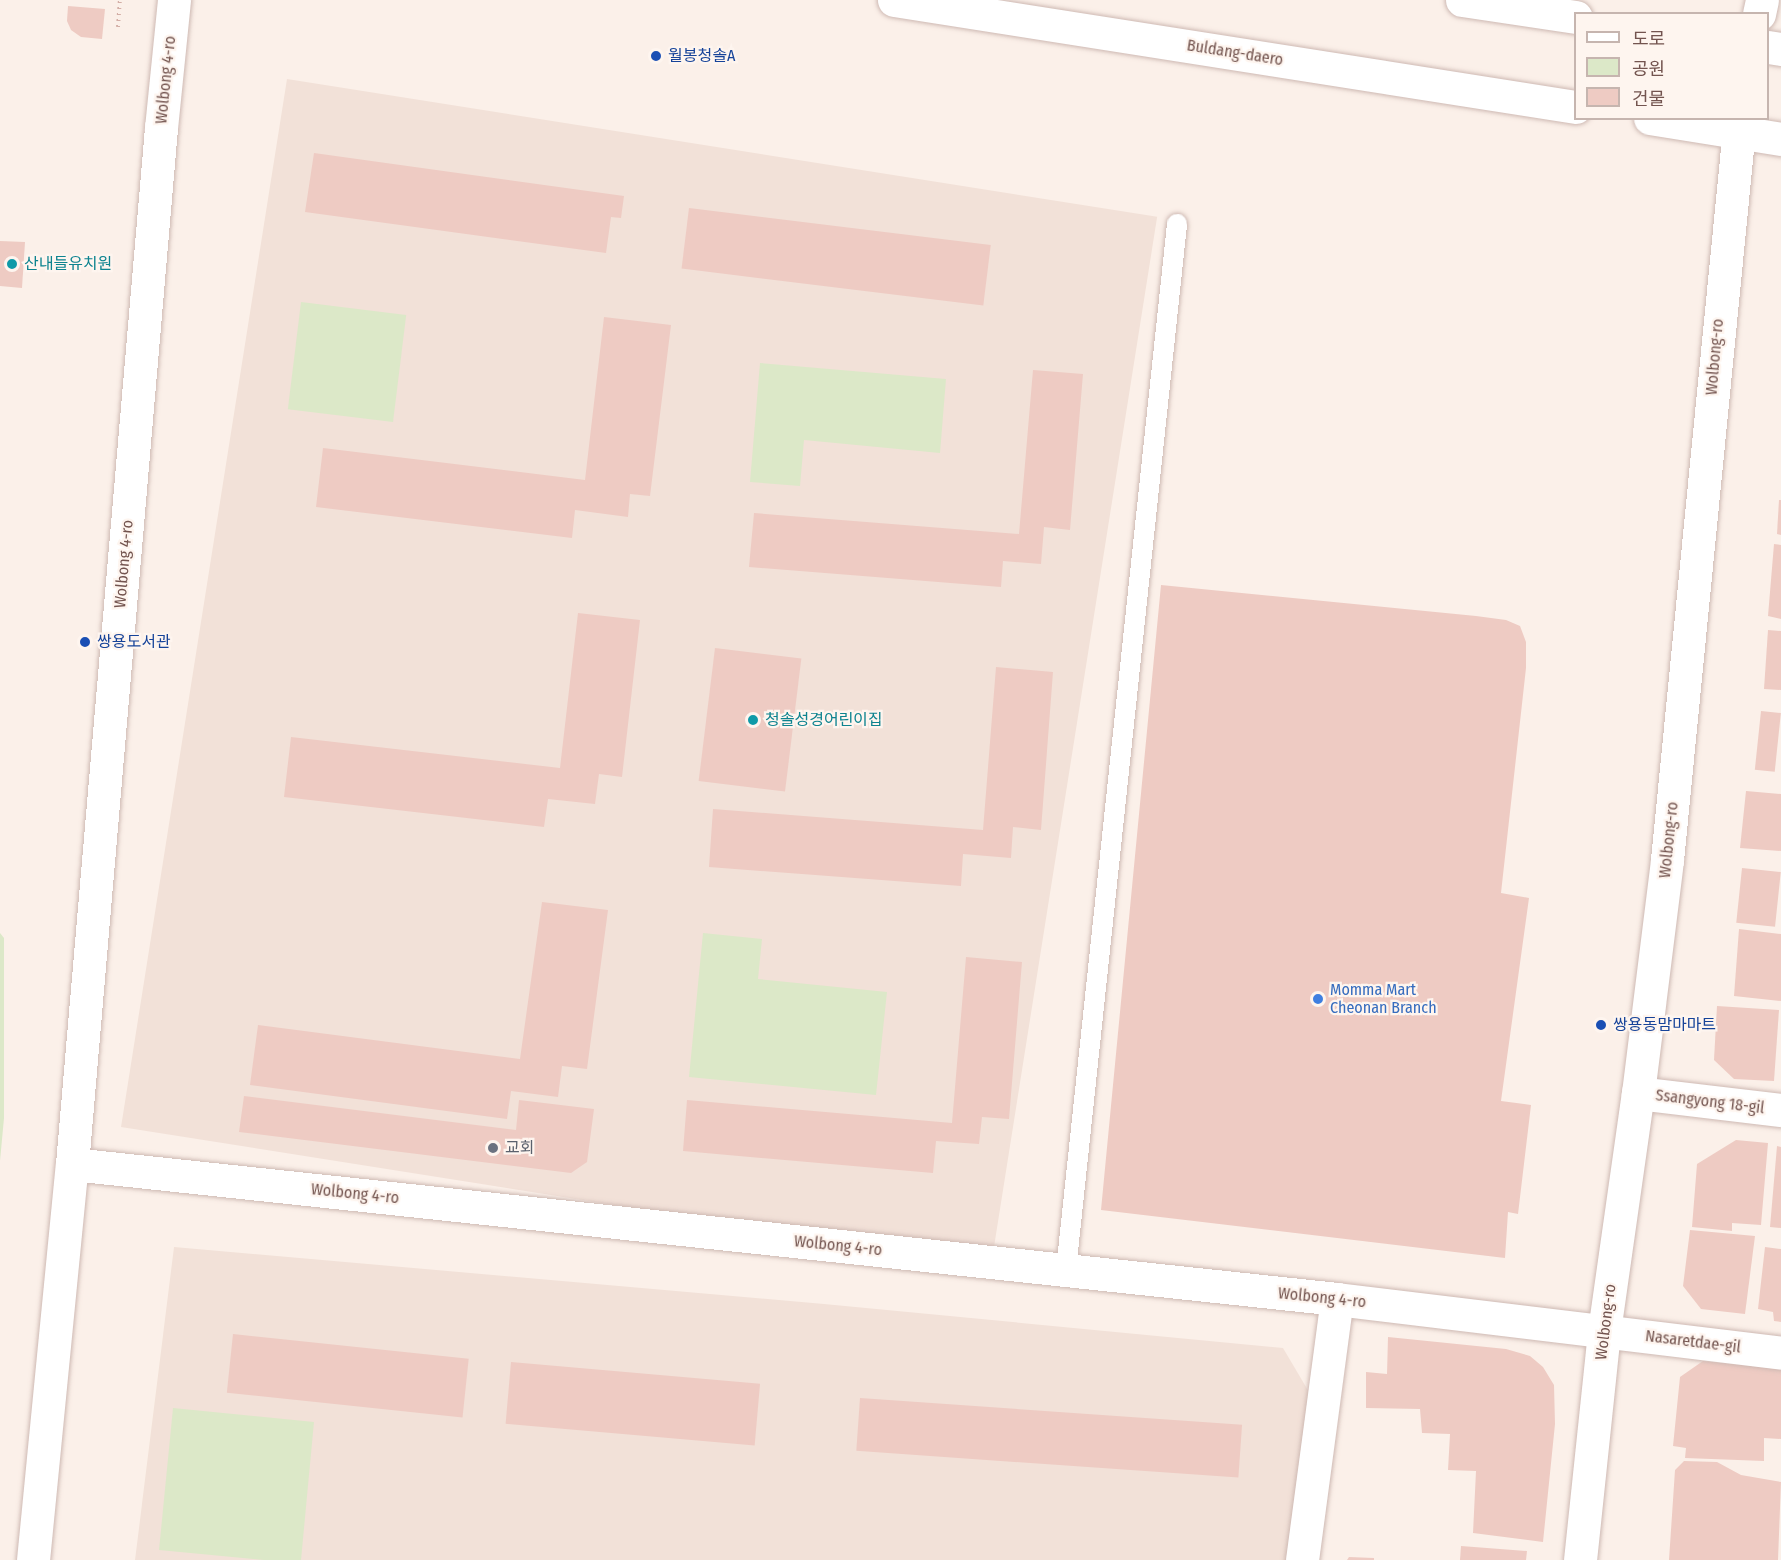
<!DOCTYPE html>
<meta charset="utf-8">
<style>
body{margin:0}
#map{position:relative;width:1781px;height:1560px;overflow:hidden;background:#fbf0e9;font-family:"Fira Sans Condensed","Noto Sans KR",sans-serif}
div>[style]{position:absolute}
.residential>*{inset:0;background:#f2e1d8;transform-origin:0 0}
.green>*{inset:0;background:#dce8c8;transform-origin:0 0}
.building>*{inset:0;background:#eecbc3;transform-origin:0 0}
.path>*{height:4px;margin-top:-2px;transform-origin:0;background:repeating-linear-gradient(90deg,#d3aea6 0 1.5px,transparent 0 6px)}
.roads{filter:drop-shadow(0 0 2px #ceb9b3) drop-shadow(0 0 2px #ceb9b3)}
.lane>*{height:20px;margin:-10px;padding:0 10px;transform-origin:10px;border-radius:10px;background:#fff}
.street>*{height:33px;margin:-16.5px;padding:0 16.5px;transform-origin:16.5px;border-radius:16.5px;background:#fff}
.secondary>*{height:33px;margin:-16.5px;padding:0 16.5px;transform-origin:16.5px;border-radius:16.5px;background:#fff}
.dots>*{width:16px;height:16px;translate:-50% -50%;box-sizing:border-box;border:3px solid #fef5ef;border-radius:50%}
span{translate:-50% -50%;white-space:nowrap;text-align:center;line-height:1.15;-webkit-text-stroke:4.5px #fef5ef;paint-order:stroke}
.street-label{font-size:16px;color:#73544f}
.transit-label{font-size:16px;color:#164399}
.left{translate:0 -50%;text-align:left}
.culture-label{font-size:16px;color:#0d838f}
.shop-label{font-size:16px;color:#366cbe}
.worship-label{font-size:16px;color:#5b616d}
.legend{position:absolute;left:1574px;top:12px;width:195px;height:108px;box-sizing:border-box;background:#fef5ef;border:2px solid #c6b5af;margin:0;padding:8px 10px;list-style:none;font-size:18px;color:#73544f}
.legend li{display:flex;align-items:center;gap:12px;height:30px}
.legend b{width:30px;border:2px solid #c6b5af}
</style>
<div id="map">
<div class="residential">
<i style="left:287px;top:79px;width:881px;height:1061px;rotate:9deg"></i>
<i style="clip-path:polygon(174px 1247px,824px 1304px,1283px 1348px,1309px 1392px,1288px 1560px,135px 1560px)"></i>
</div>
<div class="green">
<i style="left:301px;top:302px;width:106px;height:108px;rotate:7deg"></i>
<i style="clip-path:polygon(760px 363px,946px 379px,940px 453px,804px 440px,800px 486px,750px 482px)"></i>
<i style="clip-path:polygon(0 933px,4px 938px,4px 1118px,0 1161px)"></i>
<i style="clip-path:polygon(703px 933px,762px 939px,758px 979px,887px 992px,876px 1095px,689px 1077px)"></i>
<i style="clip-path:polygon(173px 1408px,314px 1422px,301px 1560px,264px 1560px,159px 1550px)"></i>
</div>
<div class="building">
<i style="clip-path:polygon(68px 6px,105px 9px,102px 39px,81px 37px,71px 30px,67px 21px)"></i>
<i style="clip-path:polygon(314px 153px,624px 196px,621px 218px,611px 217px,606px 253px,305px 212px)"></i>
<i style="left:689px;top:208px;width:304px;height:61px;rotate:7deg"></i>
<i style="clip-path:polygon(0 241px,25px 242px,22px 288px,0 286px)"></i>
<i style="clip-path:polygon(604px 317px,671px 325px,650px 496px,630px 494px,628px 517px,575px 510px,572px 538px,316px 507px,323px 448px,585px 480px)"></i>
<i style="clip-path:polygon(1033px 370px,1083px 374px,1070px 530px,1044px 527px,1041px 564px,1003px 561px,1001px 587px,749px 567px,754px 513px,1019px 534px)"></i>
<i style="clip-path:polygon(1779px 500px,1781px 500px,1781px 535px,1777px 534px)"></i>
<i style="clip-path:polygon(1774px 544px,1781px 545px,1781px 619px,1768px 616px)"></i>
<i style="clip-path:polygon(1161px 585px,1476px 616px,1506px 620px,1520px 626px,1526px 642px,1526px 668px,1501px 893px,1529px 898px,1501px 1101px,1531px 1105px,1518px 1214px,1508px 1212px,1505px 1258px,1101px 1210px)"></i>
<i style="clip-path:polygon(578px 613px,640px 620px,622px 777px,599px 774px,595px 804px,548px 799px,544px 827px,284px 797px,291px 737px,560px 768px)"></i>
<i style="clip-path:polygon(1768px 630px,1781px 631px,1781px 690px,1764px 689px)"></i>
<i style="left:715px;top:648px;width:87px;height:134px;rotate:7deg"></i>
<i style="clip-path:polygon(996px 667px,1053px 672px,1041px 830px,1013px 827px,1011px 858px,963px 854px,961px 886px,709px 867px,713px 809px,983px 830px)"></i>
<i style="left:1761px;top:711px;width:20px;height:59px;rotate:6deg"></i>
<i style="clip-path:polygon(1746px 791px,1781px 794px,1781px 851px,1740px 848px)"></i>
<i style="left:1742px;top:868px;width:39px;height:55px;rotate:6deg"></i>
<i style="clip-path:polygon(542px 902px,608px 910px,587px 1069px,562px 1066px,558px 1097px,511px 1091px,507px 1119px,250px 1085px,258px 1025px,520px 1059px)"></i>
<i style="clip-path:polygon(1739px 929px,1781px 934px,1781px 1001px,1734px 996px)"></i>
<i style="clip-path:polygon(966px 957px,1022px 962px,1009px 1119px,982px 1117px,979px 1144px,936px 1141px,933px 1173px,683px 1151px,687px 1100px,952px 1123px)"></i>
<i style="clip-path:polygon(1717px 1006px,1779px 1010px,1774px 1081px,1734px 1079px,1714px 1060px)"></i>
<i style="clip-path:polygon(244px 1096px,516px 1130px,519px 1100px,594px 1109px,587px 1162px,571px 1173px,239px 1132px)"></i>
<i style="clip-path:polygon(1736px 1140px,1768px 1143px,1761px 1225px,1732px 1223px,1732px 1231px,1692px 1227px,1697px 1164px)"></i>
<i style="clip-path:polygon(1777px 1146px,1781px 1147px,1781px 1228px,1770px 1227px)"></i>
<i style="clip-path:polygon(1690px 1230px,1755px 1236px,1745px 1314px,1701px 1309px,1683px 1286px)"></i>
<i style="clip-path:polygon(1765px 1247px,1781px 1249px,1781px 1322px,1774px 1321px,1773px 1312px,1758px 1309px)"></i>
<i style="left:233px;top:1334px;width:237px;height:59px;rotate:6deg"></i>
<i style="clip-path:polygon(1388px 1337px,1506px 1349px,1530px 1356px,1543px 1367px,1554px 1385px,1555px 1424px,1543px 1542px,1473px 1533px,1476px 1471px,1448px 1470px,1450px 1434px,1422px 1433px,1420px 1409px,1366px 1408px,1366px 1372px,1387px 1374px)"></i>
<i style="clip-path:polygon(1703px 1361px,1781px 1369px,1781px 1439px,1764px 1438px,1764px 1461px,1685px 1458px,1686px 1448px,1673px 1446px,1680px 1377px)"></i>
<i style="left:511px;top:1362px;width:250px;height:62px;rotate:5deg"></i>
<i style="left:860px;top:1398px;width:383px;height:53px;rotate:4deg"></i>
<i style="clip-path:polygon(1684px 1461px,1717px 1462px,1741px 1475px,1781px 1482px,1778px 1560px,1669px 1560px,1675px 1470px)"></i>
<i style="clip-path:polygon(1461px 1546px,1527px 1551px,1526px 1560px,1460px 1560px)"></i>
<i style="clip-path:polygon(1349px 1557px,1374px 1558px,1374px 1560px,1347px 1560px)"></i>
</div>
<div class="path">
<i style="left:118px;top:27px;width:27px;rotate:-86deg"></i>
</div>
<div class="roads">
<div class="lane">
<i style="left:1066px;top:1270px;width:1052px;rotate:-83.94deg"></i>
</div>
<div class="street">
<i style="left:1638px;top:1093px;width:144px;rotate:6.8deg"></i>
<i style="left:72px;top:1164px;width:1272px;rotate:6.09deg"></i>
<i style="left:1337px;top:1299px;width:447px;rotate:6.9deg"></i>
<i style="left:1302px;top:1560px;width:263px;rotate:-82.4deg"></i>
</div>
<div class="secondary">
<i style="left:894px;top:0;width:690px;rotate:8.92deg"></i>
<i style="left:1462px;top:0;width:115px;rotate:8.5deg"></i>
<i style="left:1759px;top:14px;width:14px;rotate:-78deg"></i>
<i style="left:1768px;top:47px;width:13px;rotate:9deg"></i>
<i style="left:1650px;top:118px;width:133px;rotate:9.1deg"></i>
<i style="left:33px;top:1560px;width:398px;rotate:-84.4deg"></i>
<i style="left:72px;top:1164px;width:1040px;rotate:-85.09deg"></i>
<i style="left:161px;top:128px;width:129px;rotate:-84.2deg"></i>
<i style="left:1580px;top:1560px;width:230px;rotate:-84deg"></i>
<i style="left:1604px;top:1331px;width:240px;rotate:-81.9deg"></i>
<i style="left:1638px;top:1093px;width:235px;rotate:-82.9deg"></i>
<i style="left:1667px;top:860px;width:746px;rotate:-84.38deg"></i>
</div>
</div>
<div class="dots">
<i style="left:656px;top:56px;background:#1a4fb4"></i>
<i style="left:12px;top:264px;background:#0f9aa8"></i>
<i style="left:85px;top:642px;background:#1a4fb4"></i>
<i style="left:753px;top:720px;background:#0f9aa8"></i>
<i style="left:1318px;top:999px;background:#3f7fe0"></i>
<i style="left:1601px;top:1025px;background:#1a4fb4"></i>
<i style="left:493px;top:1148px;background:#6b7280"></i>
</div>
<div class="street-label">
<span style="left:1235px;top:53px;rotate:9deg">Buldang-daero</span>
<span style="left:166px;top:80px;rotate:-84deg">Wolbong 4-ro</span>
<span style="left:1715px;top:357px;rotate:-85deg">Wolbong-ro</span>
<span style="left:124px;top:564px;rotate:-85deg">Wolbong 4-ro</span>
<span style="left:1669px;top:840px;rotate:-84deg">Wolbong-ro</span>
<span style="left:1710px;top:1102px;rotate:7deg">Ssangyong 18-gil</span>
<span style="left:355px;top:1194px;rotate:6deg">Wolbong 4-ro</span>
<span style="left:838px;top:1246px;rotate:6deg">Wolbong 4-ro</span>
<span style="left:1322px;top:1298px;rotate:6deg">Wolbong 4-ro</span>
<span style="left:1606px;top:1322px;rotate:-83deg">Wolbong-ro</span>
<span style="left:1693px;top:1342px;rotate:7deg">Nasaretdae-gil</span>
</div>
<div class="transit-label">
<span class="left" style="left:668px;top:56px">월봉청솔A</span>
<span class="left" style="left:97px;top:642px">쌍용도서관</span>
<span class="left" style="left:1613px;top:1025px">쌍용동맘마마트</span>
</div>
<div class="culture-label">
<span class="left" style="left:24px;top:264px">산내들유치원</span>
<span class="left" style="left:765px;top:720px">청솔성경어린이집</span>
</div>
<div class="shop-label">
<span class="left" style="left:1330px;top:999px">Momma Mart<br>Cheonan Branch</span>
</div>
<div class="worship-label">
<span class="left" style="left:505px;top:1148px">교회</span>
</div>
<ul class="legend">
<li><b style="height:8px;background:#fff"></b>도로</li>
<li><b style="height:16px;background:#dce8c8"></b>공원</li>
<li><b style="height:16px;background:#eecbc3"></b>건물</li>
</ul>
</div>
